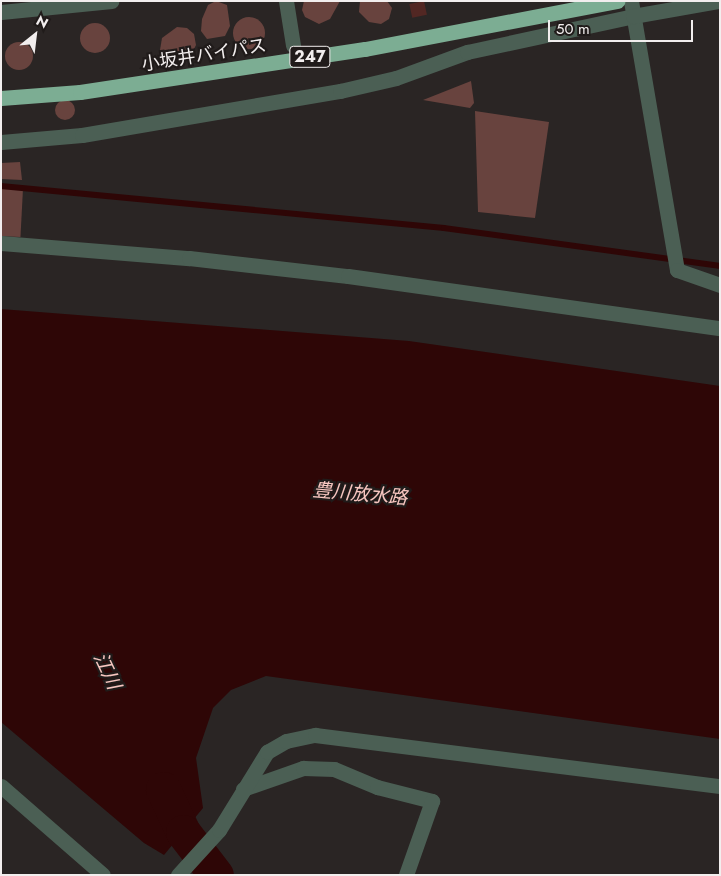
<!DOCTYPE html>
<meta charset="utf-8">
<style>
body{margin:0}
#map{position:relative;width:721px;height:876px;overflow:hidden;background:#2a2524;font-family:Jost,"Noto Sans JP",sans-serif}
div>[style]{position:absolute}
.green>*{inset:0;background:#68433e;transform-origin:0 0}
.round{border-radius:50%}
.water>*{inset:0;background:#2e0606}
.stream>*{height:5.5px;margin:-2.75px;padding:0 2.75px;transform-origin:2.75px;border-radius:2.75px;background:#2e0606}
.river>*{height:35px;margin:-17.5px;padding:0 17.5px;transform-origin:17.5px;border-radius:17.5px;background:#2e0606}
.building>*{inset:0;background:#522723;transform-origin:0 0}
.minor>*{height:15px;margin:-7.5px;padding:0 7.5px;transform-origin:7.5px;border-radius:7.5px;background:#4b5f54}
.highway>*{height:15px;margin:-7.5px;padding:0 7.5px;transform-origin:7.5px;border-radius:7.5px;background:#7cad93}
span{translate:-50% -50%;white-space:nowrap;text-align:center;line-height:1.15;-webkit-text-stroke:4.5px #201b1a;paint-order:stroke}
.shield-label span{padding:1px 4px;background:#201b1a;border:1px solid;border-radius:4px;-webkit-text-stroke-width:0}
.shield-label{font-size:16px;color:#f2eeee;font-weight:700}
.street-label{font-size:18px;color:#f2eeee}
.water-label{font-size:19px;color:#f7c6c0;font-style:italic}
.frame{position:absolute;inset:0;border:2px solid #f2eeee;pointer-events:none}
.north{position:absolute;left:10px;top:10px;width:50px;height:50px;-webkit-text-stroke:4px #201b1a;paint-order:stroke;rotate:29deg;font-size:14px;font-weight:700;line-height:20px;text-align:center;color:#f2eeee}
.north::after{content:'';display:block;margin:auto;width:18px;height:22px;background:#f2eeee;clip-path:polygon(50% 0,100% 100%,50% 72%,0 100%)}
.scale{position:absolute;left:548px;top:20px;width:145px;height:22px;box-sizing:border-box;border:2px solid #f2eeee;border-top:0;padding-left:6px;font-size:15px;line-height:18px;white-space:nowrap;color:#f2eeee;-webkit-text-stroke:4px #201b1a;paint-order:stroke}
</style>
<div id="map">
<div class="green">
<i style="clip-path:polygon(216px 1px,227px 5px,230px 26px,225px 36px,207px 39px,201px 31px,202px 19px,208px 5px)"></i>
<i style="clip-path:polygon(304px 1px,340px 1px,330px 19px,319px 24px,305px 17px,302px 10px)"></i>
<i style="clip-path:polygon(360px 1px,387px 1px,392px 8px,389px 19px,381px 24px,369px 22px,359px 12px)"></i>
<i class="round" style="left:233px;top:17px;width:32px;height:32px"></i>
<i class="round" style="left:80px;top:23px;width:30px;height:30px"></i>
<i style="clip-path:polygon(177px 27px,187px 28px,194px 34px,196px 45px,191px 55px,168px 55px,160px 50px,162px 38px)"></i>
<i class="round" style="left:5px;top:42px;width:28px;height:28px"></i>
<i style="clip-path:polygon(471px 81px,474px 103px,470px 108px,423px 100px)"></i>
<i class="round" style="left:55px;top:100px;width:20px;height:20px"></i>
<i style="clip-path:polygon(475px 111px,549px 122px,535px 218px,478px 212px)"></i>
<i style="clip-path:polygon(20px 162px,22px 180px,1px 179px,1px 163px)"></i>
<i style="left:1px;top:188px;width:22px;height:48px;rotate:3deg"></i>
</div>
<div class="water">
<i style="clip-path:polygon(1px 309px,409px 341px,720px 386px,720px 739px,266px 676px,231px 690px,213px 708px,196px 758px,203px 808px,164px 855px,144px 843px,1px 722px)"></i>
</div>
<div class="stream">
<i style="left:1px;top:186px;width:445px;rotate:5.4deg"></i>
<i style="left:444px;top:228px;width:279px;rotate:7.8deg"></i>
</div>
<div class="river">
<i style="left:163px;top:789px;width:47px;rotate:65.1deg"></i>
<i style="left:183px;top:832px;width:54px;rotate:52.5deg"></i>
</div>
<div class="building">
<i style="left:424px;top:1px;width:14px;height:15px;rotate:78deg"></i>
</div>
<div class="minor">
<i style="left:286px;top:1px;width:45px;rotate:81deg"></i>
<i style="left:631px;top:1px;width:273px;rotate:80.3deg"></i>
<i style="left:677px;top:270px;width:46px;rotate:19.2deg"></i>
<i style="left:1px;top:12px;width:111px;rotate:-5.7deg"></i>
<i style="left:1px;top:142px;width:81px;rotate:-4.9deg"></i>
<i style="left:82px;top:135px;width:262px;rotate:-9.7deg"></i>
<i style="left:340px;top:91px;width:57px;rotate:-13.1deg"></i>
<i style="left:396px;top:78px;width:76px;rotate:-20.1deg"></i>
<i style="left:467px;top:52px;width:170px;rotate:-12.2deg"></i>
<i style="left:633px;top:16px;width:86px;rotate:-10deg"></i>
<i style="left:1px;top:243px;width:189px;rotate:4.6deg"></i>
<i style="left:189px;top:258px;width:160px;rotate:6.5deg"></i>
<i style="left:348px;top:276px;width:376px;rotate:8deg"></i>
<i style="left:1px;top:786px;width:135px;rotate:41.1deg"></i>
<i style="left:243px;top:789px;width:64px;rotate:-19.3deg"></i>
<i style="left:303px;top:768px;width:31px;rotate:2deg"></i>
<i style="left:334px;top:769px;width:47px;rotate:22.7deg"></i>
<i style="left:377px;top:787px;width:57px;rotate:14.3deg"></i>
<i style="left:432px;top:801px;width:78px;rotate:109.4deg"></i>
<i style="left:178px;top:875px;width:61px;rotate:-47.7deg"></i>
<i style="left:219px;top:830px;width:92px;rotate:-58.4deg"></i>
<i style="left:267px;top:752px;width:22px;rotate:-30deg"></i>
<i style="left:286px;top:741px;width:30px;rotate:-12deg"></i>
<i style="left:315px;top:735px;width:408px;rotate:7.2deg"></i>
</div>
<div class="highway">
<i style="left:1px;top:98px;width:79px;rotate:-4.3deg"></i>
<i style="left:80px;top:92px;width:288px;rotate:-8.6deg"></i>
<i style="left:365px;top:49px;width:257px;rotate:-10.8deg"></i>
</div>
<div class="shield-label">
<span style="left:310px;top:57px">247</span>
</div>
<div class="street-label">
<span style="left:204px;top:55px;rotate:-9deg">小坂井バイパス</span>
</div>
<div class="water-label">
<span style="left:360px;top:494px;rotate:5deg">豊川放水路</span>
<span style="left:107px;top:671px;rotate:65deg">江川</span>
</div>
<div class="frame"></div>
<div class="north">N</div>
<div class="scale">50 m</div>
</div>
